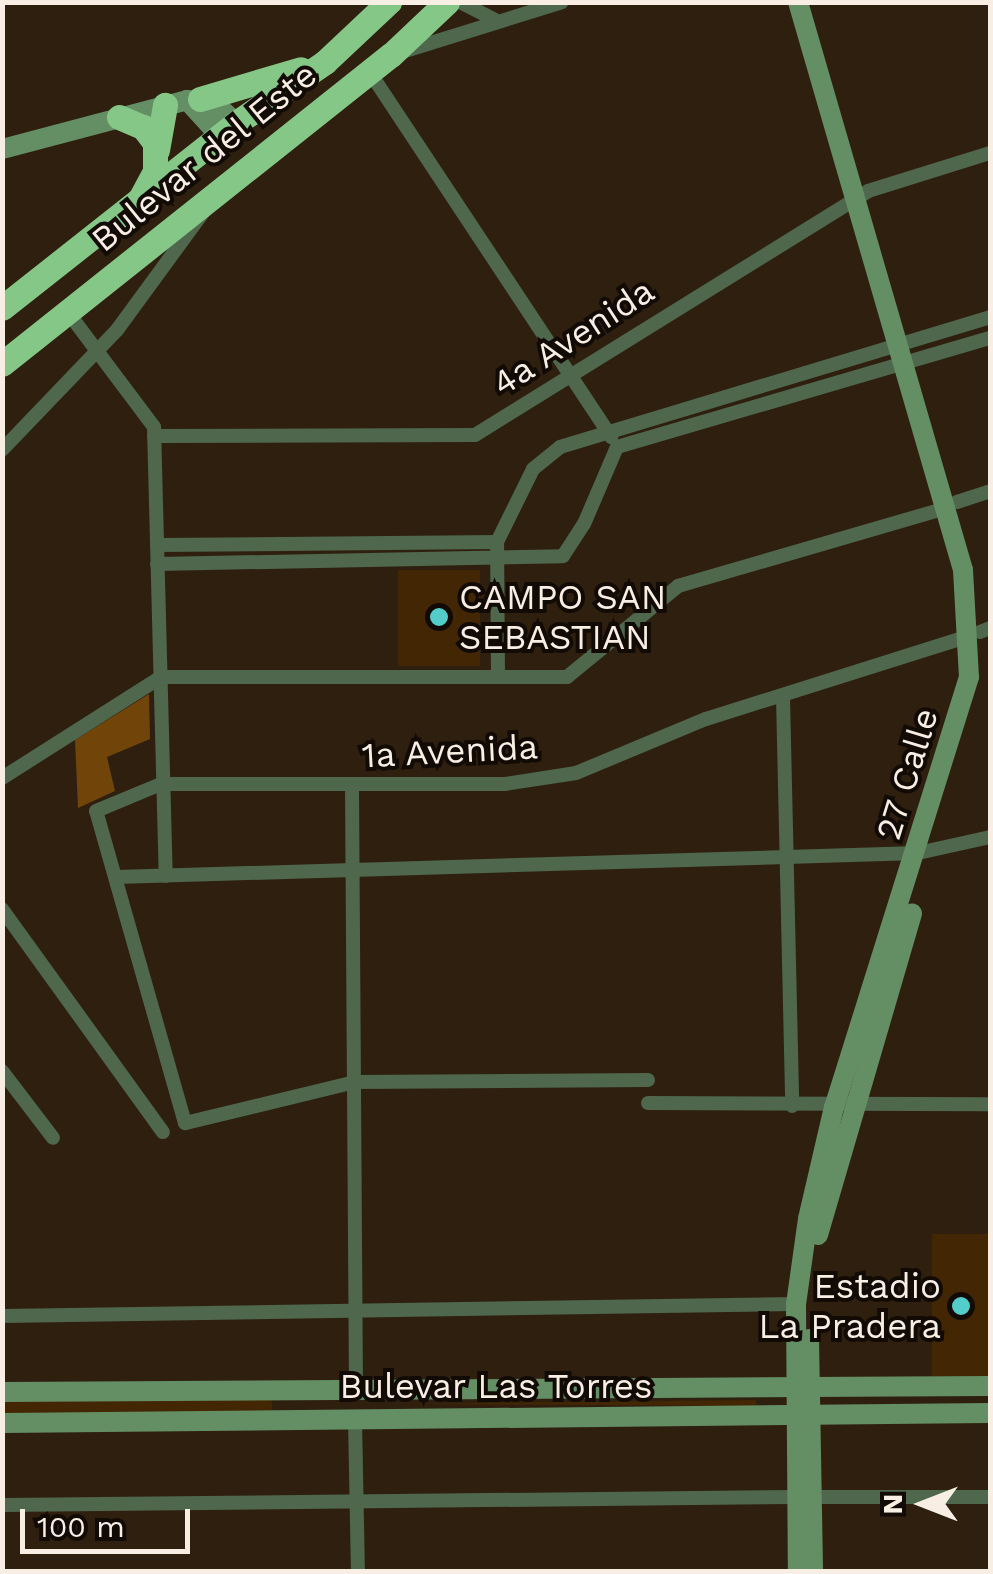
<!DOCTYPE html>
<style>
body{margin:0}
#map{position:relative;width:993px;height:1574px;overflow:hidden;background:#2f1f0f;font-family:"Work Sans",sans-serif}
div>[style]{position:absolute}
.green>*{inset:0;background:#432704;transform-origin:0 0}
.forest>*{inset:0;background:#71450a}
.street>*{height:14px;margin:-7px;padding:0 7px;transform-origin:7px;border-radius:7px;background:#4e674d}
.secondary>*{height:20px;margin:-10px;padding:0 10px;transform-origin:10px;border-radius:10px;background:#648e64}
.highway>*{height:25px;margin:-12.5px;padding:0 12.5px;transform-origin:12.5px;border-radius:12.5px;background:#85c786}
.dots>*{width:28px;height:28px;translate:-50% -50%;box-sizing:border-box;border:5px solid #120b05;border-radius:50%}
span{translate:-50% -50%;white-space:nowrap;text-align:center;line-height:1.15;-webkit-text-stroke:8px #120b05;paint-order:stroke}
.street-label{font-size:35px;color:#f8eee3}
.poi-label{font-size:35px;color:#f8eee3}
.left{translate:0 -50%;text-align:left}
.right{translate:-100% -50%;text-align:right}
.frame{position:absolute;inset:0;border:5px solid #f8eee3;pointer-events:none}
.north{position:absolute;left:873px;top:1454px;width:100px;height:100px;-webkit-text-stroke:8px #120b05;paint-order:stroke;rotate:270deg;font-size:28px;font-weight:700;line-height:40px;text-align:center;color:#f8eee3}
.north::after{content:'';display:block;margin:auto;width:35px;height:45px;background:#f8eee3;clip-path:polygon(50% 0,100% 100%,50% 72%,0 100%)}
.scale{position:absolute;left:20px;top:1509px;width:170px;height:45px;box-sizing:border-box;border:5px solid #f8eee3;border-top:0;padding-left:12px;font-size:30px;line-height:35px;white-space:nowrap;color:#f8eee3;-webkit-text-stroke:8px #120b05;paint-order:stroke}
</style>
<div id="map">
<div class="green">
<i style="left:398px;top:570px;width:82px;height:96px"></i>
<i style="left:990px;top:1234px;width:142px;height:58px;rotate:90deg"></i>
<i style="clip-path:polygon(271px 1393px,273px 1417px,3px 1417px,2px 1399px)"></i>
<i style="clip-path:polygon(756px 1400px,756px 1406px,398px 1404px)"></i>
</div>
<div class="forest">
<i style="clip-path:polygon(149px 694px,150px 739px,107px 757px,115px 791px,78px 808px,75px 740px)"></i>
</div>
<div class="street">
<i style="left:460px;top:2px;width:39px;rotate:27deg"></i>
<i style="left:405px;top:51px;width:164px;rotate:-17.3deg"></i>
<i style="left:369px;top:71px;width:439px;rotate:56.5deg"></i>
<i style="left:67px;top:311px;width:145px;rotate:53.1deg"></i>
<i style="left:154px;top:427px;width:449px;rotate:88.5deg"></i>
<i style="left:154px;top:436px;width:321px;rotate:-0.2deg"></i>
<i style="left:475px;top:435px;width:463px;rotate:-31.8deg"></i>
<i style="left:868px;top:191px;width:128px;rotate:-17.3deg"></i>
<i style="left:2px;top:450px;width:166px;rotate:-46.2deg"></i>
<i style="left:117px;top:330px;width:147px;rotate:-53.8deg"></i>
<i style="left:957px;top:502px;width:35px;rotate:-18deg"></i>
<i style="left:157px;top:545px;width:340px;rotate:-0.5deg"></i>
<i style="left:157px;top:564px;width:406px;rotate:-1.1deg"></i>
<i style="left:563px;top:556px;width:38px;rotate:-57deg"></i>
<i style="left:584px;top:524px;width:84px;rotate:-66.8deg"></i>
<i style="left:617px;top:447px;width:389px;rotate:-16.3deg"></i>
<i style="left:980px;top:632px;width:11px;rotate:-22deg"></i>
<i style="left:498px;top:675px;width:133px;rotate:-90.4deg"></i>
<i style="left:497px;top:542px;width:81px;rotate:-63.7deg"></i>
<i style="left:533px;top:469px;width:35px;rotate:-39deg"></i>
<i style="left:560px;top:447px;width:449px;rotate:-16.8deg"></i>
<i style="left:783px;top:697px;width:409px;rotate:88.7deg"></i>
<i style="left:2px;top:778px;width:188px;rotate:-32.4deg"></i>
<i style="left:161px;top:677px;width:406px"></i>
<i style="left:567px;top:677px;width:144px;rotate:-39.3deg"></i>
<i style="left:678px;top:586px;width:280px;rotate:-16.2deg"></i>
<i style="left:352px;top:787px;width:600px;rotate:89.62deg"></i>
<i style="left:116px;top:877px;width:802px;rotate:-1.71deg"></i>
<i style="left:918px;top:853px;width:74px;rotate:-12.5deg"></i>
<i style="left:2px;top:909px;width:275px;rotate:54.2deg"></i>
<i style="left:2px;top:1071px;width:84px;rotate:52.7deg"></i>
<i style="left:648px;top:1080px;width:293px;rotate:179.6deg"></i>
<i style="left:355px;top:1082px;width:175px;rotate:166.4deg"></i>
<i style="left:185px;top:1123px;width:324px;rotate:-105.9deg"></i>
<i style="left:96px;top:811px;width:70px;rotate:-22.6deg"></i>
<i style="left:161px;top:784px;width:344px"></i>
<i style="left:505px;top:784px;width:72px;rotate:-8.8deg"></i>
<i style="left:576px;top:773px;width:141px;rotate:-22.6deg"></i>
<i style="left:706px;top:719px;width:276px;rotate:-17.5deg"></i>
<i style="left:648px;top:1103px;width:342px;rotate:0.2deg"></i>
<i style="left:2px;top:1316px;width:794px;rotate:-0.87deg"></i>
<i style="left:355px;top:1419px;width:153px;rotate:88.9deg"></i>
<i style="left:812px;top:1497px;width:178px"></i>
<i style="left:2px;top:1505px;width:795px;rotate:-0.58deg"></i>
</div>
<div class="secondary">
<i style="left:798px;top:2px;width:591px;rotate:73.8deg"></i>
<i style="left:963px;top:570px;width:107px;rotate:86.8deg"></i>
<i style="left:969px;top:677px;width:451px;rotate:107.4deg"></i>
<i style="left:834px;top:1107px;width:115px;rotate:103.1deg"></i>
<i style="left:808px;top:1219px;width:86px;rotate:98deg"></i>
<i style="left:796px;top:1304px;width:268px;rotate:89.6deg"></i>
<i style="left:187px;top:100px;width:49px;rotate:47.5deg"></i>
<i style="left:2px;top:149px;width:191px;rotate:-14.8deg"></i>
<i style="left:187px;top:100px;width:26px;rotate:4deg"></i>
<i style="left:213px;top:102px;width:31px;rotate:42deg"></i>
<i style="left:818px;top:1235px;width:335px;rotate:-73.7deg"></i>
<i style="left:809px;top:1339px;width:233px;rotate:89deg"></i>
<i style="left:2px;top:1392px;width:988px;rotate:-0.35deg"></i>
<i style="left:2px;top:1423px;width:988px;rotate:-0.58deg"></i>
</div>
<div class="highway">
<i style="left:200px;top:99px;width:105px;rotate:-16.5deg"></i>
<i style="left:119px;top:117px;width:26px;rotate:23deg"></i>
<i style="left:143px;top:127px;width:20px;rotate:53deg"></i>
<i style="left:155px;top:143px;width:28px;rotate:90deg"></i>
<i style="left:155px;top:171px;width:30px;rotate:118deg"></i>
<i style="left:157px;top:150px;width:46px;rotate:-79.9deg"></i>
<i style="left:2px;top:308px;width:298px;rotate:-38.3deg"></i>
<i style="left:236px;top:123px;width:108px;rotate:-34.4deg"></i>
<i style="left:325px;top:62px;width:88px;rotate:-43.2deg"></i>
<i style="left:2px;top:364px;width:497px;rotate:-38.5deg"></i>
<i style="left:391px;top:55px;width:77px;rotate:-43.4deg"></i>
</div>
<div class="dots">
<i style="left:439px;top:617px;background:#53cdca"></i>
<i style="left:961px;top:1306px;background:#53cdca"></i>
</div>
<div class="street-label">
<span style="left:204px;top:157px;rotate:-39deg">Bulevar del Este</span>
<span style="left:573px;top:337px;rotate:-33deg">4a Avenida</span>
<span style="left:450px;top:751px;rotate:-3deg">1a Avenida</span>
<span style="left:907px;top:774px;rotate:-73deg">27 Calle</span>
<span style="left:496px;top:1386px">Bulevar Las Torres</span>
</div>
<div class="poi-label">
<span class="left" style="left:459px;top:617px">CAMPO SAN<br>SEBASTIAN</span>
<span class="right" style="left:941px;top:1306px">Estadio<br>La Pradera</span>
</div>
<div class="frame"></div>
<div class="north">N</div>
<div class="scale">100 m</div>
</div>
